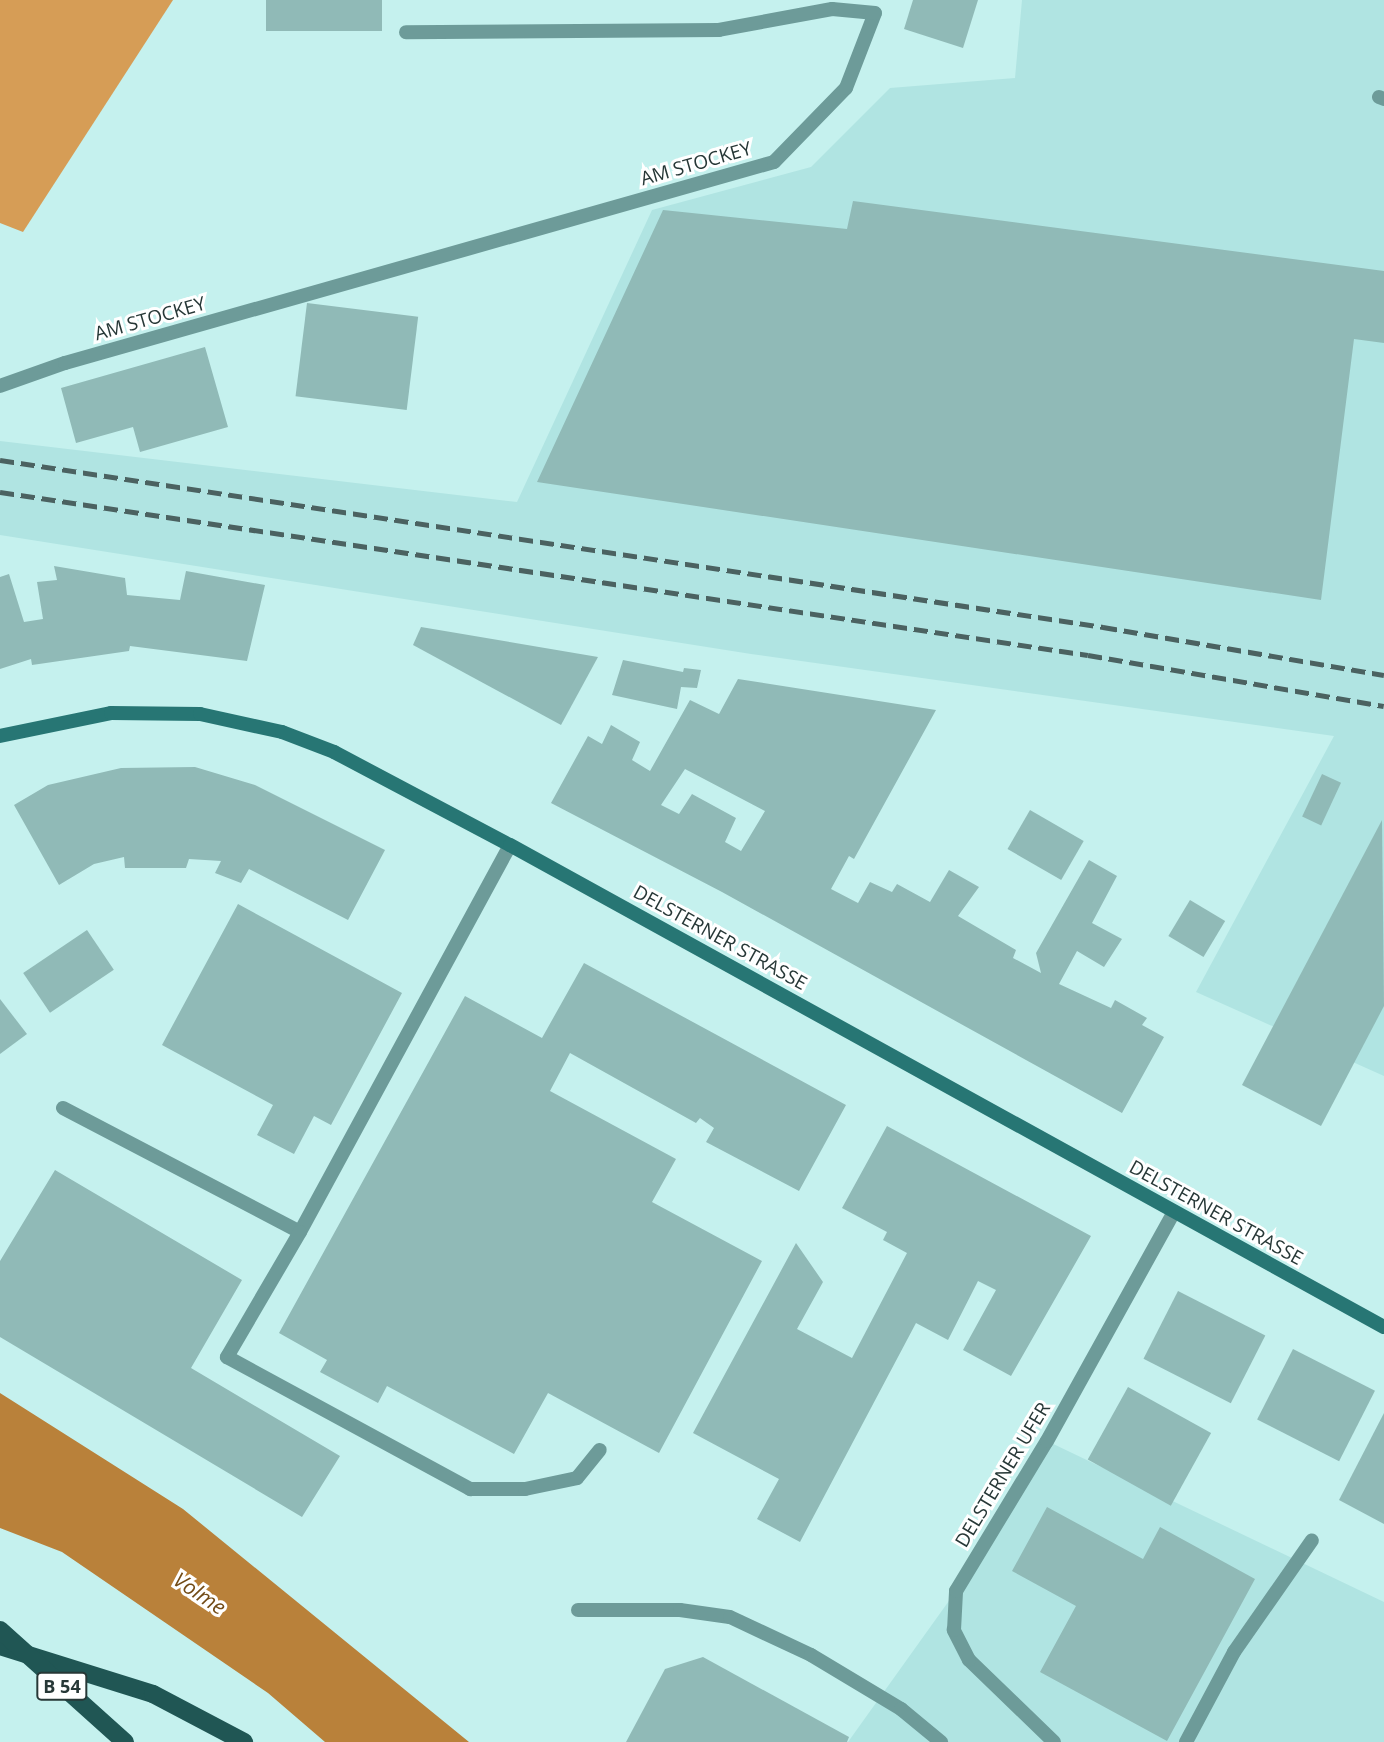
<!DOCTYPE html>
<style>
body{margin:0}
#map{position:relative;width:1384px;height:1742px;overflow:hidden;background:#c5f1ee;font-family:"Open Sans",sans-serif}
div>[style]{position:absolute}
.built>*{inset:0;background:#b0e4e2}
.forest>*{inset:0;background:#d69d56}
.water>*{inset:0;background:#b9813a}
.building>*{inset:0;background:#90bab7;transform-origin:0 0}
.lane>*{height:14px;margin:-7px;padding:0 7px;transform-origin:7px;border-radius:7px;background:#6d9b99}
.street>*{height:14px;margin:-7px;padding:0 7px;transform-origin:7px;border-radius:7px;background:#6d9b99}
.secondary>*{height:14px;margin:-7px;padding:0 7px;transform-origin:7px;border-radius:7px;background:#277674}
.primary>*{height:18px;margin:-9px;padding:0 9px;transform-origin:9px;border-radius:9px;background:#205654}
.rail>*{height:5px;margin-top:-2.5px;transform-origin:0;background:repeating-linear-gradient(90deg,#4b6261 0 14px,transparent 0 21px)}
.primary-bridge>*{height:18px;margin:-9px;padding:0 9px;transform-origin:9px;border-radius:9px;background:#205654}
span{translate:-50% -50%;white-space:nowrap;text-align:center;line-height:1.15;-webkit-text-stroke:6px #fff;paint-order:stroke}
.shield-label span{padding:2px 5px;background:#fff;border:2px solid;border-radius:5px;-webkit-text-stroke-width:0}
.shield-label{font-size:18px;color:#273837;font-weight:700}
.street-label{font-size:19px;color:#273837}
.water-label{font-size:21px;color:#724b16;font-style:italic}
</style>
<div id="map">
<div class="built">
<i style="clip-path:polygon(1022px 0,1384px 0,1384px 1076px,1196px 992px,1334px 736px,751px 654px,0 535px,0 441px,517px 502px,652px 210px,811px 167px,890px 88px,1015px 78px)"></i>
<i style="clip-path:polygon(1047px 1441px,1384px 1602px,1384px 1742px,848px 1742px,956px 1591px)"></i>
</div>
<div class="forest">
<i style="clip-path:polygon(0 0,173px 0,23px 232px,0 223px)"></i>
</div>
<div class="water">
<i style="clip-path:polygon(0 1393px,183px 1509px,469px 1742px,325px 1742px,268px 1693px,62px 1552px,0 1528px)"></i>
</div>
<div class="building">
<i style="left:266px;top:0;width:116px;height:31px"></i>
<i style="clip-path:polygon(913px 0,978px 0,963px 48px,904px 29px)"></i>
<i style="clip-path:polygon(853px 201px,1384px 271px,1384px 343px,1354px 339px,1321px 600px,537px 482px,663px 210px,847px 229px)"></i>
<i style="left:307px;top:303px;width:112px;height:94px;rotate:7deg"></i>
<i style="clip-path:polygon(205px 347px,228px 427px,140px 452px,133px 427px,76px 443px,61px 388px)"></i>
<i style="clip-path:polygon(54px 566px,125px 578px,127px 595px,180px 600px,186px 571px,265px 585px,247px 661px,130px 646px,129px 651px,32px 665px,31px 659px,0 669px,0 577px,9px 574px,24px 622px,43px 619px,37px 582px,57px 580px)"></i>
<i style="clip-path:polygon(421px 627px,598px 657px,561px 725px,413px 645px)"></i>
<i style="clip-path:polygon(623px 660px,683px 672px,684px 668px,701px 670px,697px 688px,681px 687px,677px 709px,612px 695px)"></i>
<i style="clip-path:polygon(evenodd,738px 679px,936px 710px,854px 859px,849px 856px,831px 889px,858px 903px,870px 882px,892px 892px,897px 884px,930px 902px,949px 870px,979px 887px,958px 916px,1016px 950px,1013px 958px,1041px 973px,1036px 953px,1089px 860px,1117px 876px,1092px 923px,1122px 939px,1104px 967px,1077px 951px,1059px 984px,1111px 1008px,1115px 1000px,1147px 1018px,1142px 1025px,1164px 1037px,1122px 1113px,722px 892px,551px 803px,588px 736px,602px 744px,611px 725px,640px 742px,632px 760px,650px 771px,690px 700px,719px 714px,738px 679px,685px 769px,765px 811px,741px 851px,725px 842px,736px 818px,692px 794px,679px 814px,661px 805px,685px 769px)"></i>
<i style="clip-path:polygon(195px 767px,255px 785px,385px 850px,348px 920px,249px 869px,241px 883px,215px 873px,221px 861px,189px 859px,186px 868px,125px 868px,124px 857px,94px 864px,59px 885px,14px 805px,48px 785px,121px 768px)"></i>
<i style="left:1322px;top:774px;width:21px;height:47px;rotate:25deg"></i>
<i style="left:1030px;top:810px;width:62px;height:45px;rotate:30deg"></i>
<i style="clip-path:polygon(1382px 820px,1384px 1006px,1321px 1126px,1242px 1085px)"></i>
<i style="left:1190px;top:900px;width:41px;height:42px;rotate:31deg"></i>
<i style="clip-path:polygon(238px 904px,402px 993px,331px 1125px,314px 1116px,294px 1154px,257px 1135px,273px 1105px,162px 1045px)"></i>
<i style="left:87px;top:930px;width:48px;height:77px;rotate:56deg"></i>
<i style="clip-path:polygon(584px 963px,846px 1105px,799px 1191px,706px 1142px,714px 1128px,700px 1118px,696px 1123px,570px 1053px,550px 1091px,676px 1159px,652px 1202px,762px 1261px,659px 1453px,548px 1393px,514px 1454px,387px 1386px,378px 1403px,320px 1372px,327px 1360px,279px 1333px,465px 996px,542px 1038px)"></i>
<i style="clip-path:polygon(0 999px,27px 1034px,0 1054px)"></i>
<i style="clip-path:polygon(887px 1126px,1091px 1236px,1011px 1376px,963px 1350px,996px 1290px,978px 1281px,948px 1340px,916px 1323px,800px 1542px,757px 1519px,779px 1479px,693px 1433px,796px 1243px,823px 1282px,797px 1329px,852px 1358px,907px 1253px,883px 1240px,887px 1232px,842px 1208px)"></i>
<i style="clip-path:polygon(55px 1170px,242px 1280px,191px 1368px,340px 1456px,302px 1517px,0 1337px,0 1261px)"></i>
<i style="left:1178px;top:1291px;width:98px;height:76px;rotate:27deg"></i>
<i style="left:1293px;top:1349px;width:92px;height:79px;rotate:27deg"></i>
<i style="left:1128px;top:1387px;width:95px;height:83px;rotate:29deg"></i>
<i style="clip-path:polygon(1384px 1413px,1384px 1524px,1339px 1500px)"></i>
<i style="clip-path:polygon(1047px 1507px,1143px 1559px,1160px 1527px,1255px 1579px,1167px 1741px,1040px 1672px,1076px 1606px,1012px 1571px)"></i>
<i style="clip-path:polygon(703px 1657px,849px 1737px,847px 1742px,626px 1742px,665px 1669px)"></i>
</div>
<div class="lane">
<i style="left:1379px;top:97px;width:5px;rotate:22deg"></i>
<i style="left:63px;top:1108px;width:267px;rotate:27.6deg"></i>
<i style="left:300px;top:1232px;width:440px;rotate:-61.5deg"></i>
<i style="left:300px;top:1232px;width:145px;rotate:120.3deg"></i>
<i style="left:227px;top:1357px;width:277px;rotate:28.5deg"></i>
<i style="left:470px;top:1489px;width:55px"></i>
<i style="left:525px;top:1489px;width:53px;rotate:-11.9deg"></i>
<i style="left:577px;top:1478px;width:36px;rotate:-51deg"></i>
<i style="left:578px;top:1610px;width:102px"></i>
<i style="left:680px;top:1610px;width:50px;rotate:8deg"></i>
<i style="left:730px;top:1617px;width:89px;rotate:25.1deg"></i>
<i style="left:811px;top:1655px;width:105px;rotate:31deg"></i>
<i style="left:901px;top:1709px;width:52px;rotate:39.5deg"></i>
<i style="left:1186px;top:1742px;width:102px;rotate:-61.9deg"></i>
<i style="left:1234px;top:1652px;width:136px;rotate:-55.1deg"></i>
</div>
<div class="street">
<i style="left:0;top:386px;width:69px;rotate:-19.5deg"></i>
<i style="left:65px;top:363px;width:737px;rotate:-15.83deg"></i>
<i style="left:774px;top:162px;width:103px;rotate:-45.8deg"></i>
<i style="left:846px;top:88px;width:80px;rotate:-68.9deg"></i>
<i style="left:875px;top:13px;width:43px;rotate:-174.7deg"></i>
<i style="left:832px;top:9px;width:115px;rotate:169.5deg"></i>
<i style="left:719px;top:30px;width:313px;rotate:179.6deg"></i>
<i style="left:1054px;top:1742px;width:118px;rotate:-136deg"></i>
<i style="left:969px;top:1660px;width:34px;rotate:-117deg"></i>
<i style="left:954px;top:1630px;width:39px;rotate:-87deg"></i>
<i style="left:956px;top:1591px;width:175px;rotate:-58.8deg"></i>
<i style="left:1047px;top:1441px;width:262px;rotate:-61deg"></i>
</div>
<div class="secondary">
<i style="left:0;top:736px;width:113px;rotate:-11.7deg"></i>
<i style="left:111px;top:713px;width:89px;rotate:0.6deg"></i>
<i style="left:200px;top:714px;width:84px;rotate:12.4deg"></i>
<i style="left:282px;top:732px;width:56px;rotate:21deg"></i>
<i style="left:334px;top:752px;width:199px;rotate:27.9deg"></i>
<i style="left:510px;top:845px;width:998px;rotate:28.88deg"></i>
</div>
<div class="primary">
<i style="left:0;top:1646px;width:160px;rotate:17.4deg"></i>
<i style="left:153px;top:1694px;width:103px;rotate:27.8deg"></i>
</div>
<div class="rail">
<i style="left:0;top:460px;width:1116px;rotate:8.61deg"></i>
<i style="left:1103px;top:627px;width:285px;rotate:9.7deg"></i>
<i style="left:0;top:492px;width:1100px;rotate:8.52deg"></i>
<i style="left:1088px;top:655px;width:300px;rotate:9.8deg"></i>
</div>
<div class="primary-bridge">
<i style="left:0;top:1630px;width:168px;rotate:41.9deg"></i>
</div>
<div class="shield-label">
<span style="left:62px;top:1686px">B 54</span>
</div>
<div class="street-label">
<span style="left:696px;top:164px;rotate:-16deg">AM STOCKEY</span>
<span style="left:150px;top:319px;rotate:-16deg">AM STOCKEY</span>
<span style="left:720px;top:938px;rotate:29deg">DELSTERNER STRASSE</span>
<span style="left:1216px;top:1213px;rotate:29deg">DELSTERNER STRASSE</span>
<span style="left:1003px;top:1475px;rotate:-59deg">DELSTERNER UFER</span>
</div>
<div class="water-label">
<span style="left:200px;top:1593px;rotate:34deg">Volme</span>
</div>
</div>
